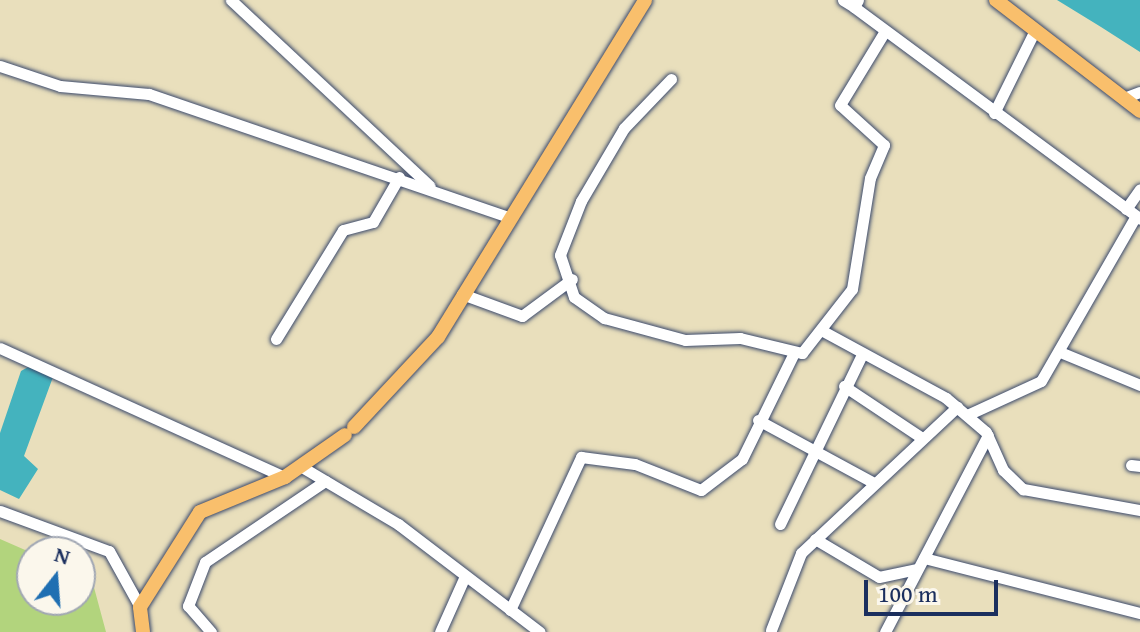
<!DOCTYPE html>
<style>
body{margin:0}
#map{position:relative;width:1140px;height:632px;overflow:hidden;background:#e9dfbc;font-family:"Gentium Book Plus",serif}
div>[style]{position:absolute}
.green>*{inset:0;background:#b2d47d}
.water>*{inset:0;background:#44b3be}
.roads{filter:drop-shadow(0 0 2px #3a496c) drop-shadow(0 0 2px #3a496c)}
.minor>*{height:11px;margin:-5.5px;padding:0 5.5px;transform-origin:5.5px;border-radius:5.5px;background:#fff}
.major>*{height:14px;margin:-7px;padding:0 7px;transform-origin:7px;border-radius:7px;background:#f9bf6c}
span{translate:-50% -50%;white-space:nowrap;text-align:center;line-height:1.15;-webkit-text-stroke:6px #fbf7ec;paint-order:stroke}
.north{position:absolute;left:16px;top:536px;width:80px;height:80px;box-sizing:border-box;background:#fbf7ec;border:2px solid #a1a7b3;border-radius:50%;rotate:17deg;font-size:22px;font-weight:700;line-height:32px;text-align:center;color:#1b2f5e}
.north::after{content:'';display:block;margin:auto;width:28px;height:36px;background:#1f6fb2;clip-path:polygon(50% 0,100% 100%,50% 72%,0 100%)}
.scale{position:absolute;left:864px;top:580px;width:134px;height:36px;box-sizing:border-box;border:4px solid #1b2f5e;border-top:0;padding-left:10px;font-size:24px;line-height:28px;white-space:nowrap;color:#1b2f5e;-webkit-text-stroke:6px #fbf7ec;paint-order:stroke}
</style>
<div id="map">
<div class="green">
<i style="clip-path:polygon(0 539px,32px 553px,32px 600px,80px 600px,80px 574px,92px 580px,106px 632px,0 632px)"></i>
</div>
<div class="water">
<i style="clip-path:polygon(1057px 0,1140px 0,1140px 52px,1101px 27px)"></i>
<i style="clip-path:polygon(30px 366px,53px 377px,24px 456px,38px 469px,19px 499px,0 490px,0 433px,21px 371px)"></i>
</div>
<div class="roads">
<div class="minor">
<i style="left:231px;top:0;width:272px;rotate:43.1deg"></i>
<i style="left:843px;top:0;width:13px;rotate:32deg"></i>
<i style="left:854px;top:7px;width:8px;rotate:-60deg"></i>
<i style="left:854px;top:7px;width:356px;rotate:36.5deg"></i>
<i style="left:0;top:66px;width:63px;rotate:18.4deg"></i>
<i style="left:60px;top:86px;width:89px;rotate:5.1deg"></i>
<i style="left:149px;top:94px;width:377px;rotate:18.9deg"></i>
<i style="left:671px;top:79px;width:68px;rotate:133.8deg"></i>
<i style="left:624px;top:128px;width:85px;rotate:120.5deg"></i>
<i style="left:581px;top:201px;width:58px;rotate:111.3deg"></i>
<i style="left:560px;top:255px;width:44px;rotate:71.6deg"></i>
<i style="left:574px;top:297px;width:37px;rotate:35deg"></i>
<i style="left:604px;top:318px;width:84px;rotate:15.2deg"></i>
<i style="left:685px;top:340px;width:55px;rotate:-2.1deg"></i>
<i style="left:740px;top:338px;width:64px;rotate:13.6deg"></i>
<i style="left:802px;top:353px;width:81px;rotate:-52deg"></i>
<i style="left:852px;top:289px;width:112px;rotate:-80.8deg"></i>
<i style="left:870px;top:178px;width:36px;rotate:-67deg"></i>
<i style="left:884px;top:145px;width:59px;rotate:-137.7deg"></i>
<i style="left:840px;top:105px;width:87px;rotate:-58.7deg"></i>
<i style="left:1124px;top:98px;width:17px;rotate:-21deg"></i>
<i style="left:994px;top:113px;width:93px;rotate:-63.7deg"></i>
<i style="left:1126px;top:209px;width:24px;rotate:-55deg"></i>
<i style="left:462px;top:294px;width:64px;rotate:20.1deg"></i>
<i style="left:522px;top:316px;width:62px;rotate:-36.5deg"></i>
<i style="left:821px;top:330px;width:142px;rotate:28.5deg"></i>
<i style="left:946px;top:398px;width:52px;rotate:40.4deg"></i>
<i style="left:986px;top:432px;width:42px;rotate:65.9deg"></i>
<i style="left:1003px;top:470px;width:28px;rotate:44deg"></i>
<i style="left:1023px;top:489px;width:119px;rotate:10.2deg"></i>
<i style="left:276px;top:339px;width:128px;rotate:-58.4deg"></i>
<i style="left:343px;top:230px;width:31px;rotate:-15deg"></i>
<i style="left:373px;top:222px;width:52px;rotate:-60deg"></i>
<i style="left:0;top:348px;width:313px;rotate:24.4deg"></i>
<i style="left:1060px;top:352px;width:87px;rotate:22.4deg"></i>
<i style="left:844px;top:386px;width:94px;rotate:33.7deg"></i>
<i style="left:967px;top:415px;width:81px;rotate:-24.7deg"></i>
<i style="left:1041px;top:381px;width:190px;rotate:-60.1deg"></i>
<i style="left:758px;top:420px;width:130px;rotate:28.5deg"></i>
<i style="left:1131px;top:465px;width:9px;rotate:6deg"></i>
<i style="left:302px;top:467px;width:112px;rotate:30.7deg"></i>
<i style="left:398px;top:524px;width:178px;rotate:37.3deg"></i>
<i style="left:0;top:511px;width:116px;rotate:20.2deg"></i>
<i style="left:109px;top:551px;width:64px;rotate:61deg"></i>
<i style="left:780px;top:524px;width:189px;rotate:-64.2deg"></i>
<i style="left:815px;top:539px;width:74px;rotate:30.7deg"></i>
<i style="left:879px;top:577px;width:39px;rotate:-12deg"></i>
<i style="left:924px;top:558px;width:223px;rotate:14.3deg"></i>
<i style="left:510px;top:610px;width:169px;rotate:-65.1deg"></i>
<i style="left:581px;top:457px;width:54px;rotate:7.4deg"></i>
<i style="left:635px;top:464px;width:71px;rotate:21.5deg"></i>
<i style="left:701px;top:490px;width:51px;rotate:-37.1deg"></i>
<i style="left:742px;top:459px;width:118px;rotate:-63.9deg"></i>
<i style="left:771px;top:630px;width:83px;rotate:-68.7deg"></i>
<i style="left:801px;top:553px;width:214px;rotate:-43.1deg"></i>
<i style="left:211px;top:632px;width:35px;rotate:-131deg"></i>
<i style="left:188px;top:606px;width:47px;rotate:-68.9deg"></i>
<i style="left:205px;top:562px;width:145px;rotate:-34deg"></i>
<i style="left:440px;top:632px;width:61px;rotate:-65.9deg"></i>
<i style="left:885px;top:632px;width:222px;rotate:-62.4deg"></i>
</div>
<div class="major">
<i style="left:996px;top:0;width:182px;rotate:37.6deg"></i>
<i style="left:354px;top:427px;width:123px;rotate:-47deg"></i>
<i style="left:438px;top:337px;width:395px;rotate:-58.4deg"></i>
<i style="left:143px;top:632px;width:25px;rotate:-97deg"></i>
<i style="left:140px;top:607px;width:112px;rotate:-57.7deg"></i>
<i style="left:200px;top:512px;width:92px;rotate:-22.4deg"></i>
<i style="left:285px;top:477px;width:73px;rotate:-35deg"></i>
</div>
</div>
<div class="north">N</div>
<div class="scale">100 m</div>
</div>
